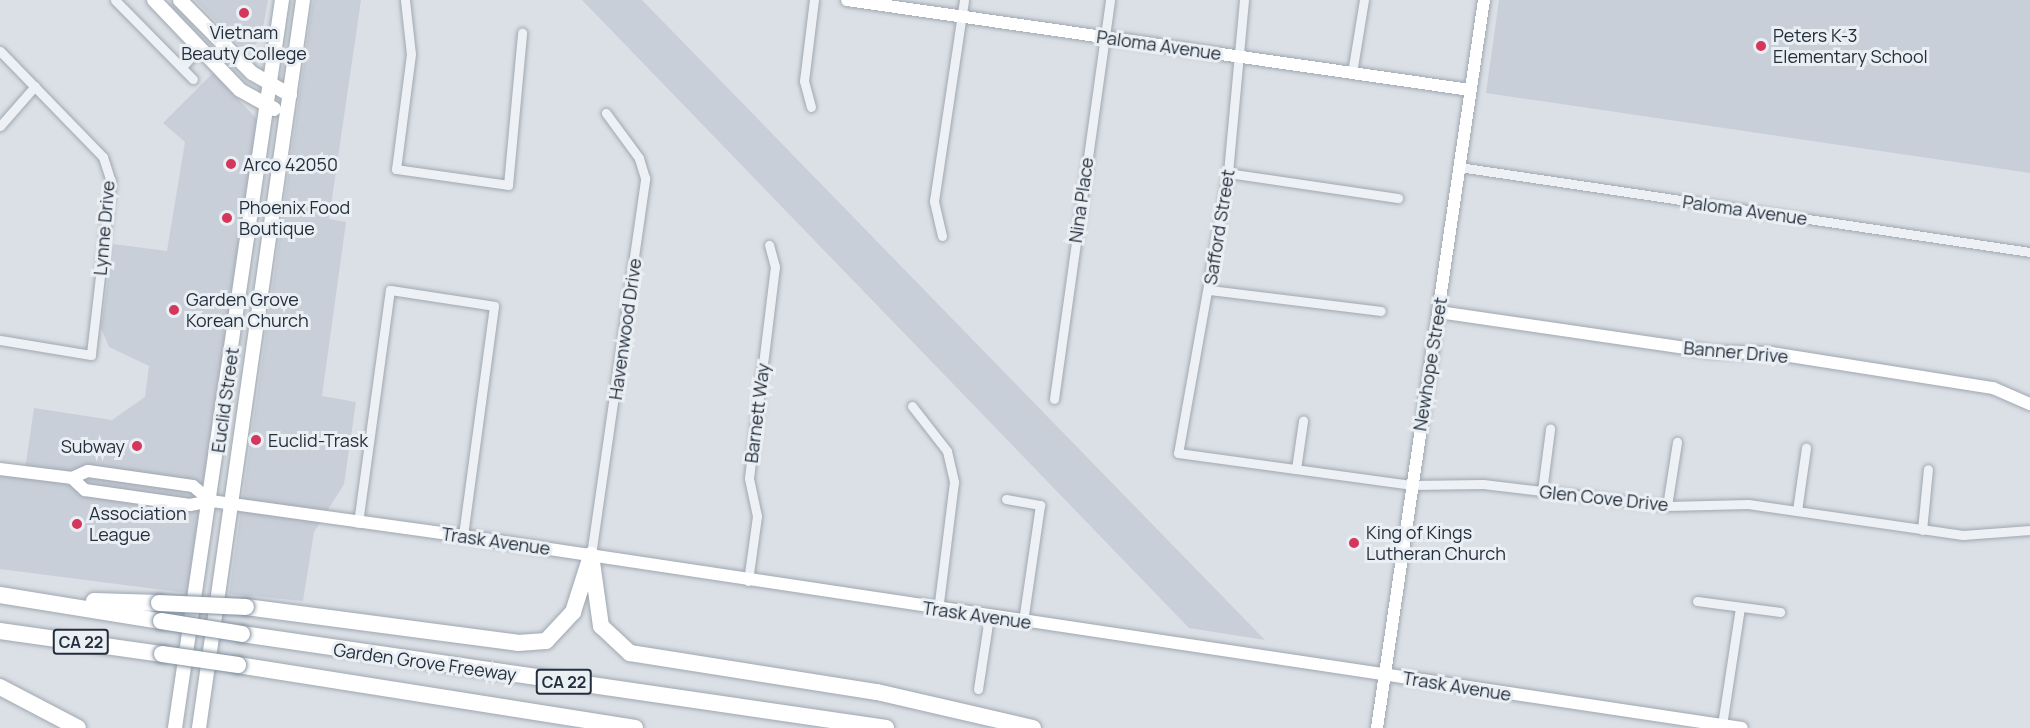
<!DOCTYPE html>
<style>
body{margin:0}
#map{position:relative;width:2030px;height:728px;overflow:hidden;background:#dbe0e6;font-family:Manrope,sans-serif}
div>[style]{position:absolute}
.built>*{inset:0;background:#c9cfd8}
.roads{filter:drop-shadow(0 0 2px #a0a7b0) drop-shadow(0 0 2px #a0a7b0)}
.street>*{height:9px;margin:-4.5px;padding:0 4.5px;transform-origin:4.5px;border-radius:4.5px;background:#edf1f5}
.secondary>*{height:12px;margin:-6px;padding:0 6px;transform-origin:6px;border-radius:6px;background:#fff}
.primary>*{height:14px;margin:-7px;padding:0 7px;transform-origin:7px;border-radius:7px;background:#fff}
.highway>*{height:16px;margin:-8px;padding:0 8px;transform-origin:8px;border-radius:8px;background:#fff}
.bridges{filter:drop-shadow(0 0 2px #818f9e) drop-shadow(0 0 2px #818f9e)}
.highway-bridge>*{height:16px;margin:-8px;padding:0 8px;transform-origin:8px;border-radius:8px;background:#fff}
.dots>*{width:16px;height:16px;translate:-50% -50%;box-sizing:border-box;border:3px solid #eaeff4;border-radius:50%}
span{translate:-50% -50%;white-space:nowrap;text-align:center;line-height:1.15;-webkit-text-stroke:6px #eaeff4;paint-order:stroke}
.shield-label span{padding:2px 4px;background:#eaeff4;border:2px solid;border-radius:4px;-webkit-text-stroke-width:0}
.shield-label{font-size:16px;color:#242f3d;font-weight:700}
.poi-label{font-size:18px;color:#242f3d}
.left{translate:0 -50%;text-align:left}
.right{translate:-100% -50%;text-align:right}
.street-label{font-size:18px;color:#242f3d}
</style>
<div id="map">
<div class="built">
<i style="clip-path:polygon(195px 0,268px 0,261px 39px,253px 46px,240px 46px)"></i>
<i style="clip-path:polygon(313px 0,361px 0,329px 219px,346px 222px,322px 396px,356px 402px,344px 484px,314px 532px,303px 601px,229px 594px)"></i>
<i style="clip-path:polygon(582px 0,642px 0,1265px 640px,1189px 628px)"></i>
<i style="clip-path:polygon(1499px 0,2030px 0,2030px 173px,1486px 93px)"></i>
<i style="clip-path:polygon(213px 73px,257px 119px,187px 593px,0 569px,0 466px,25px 469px,34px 408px,112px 420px,145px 397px,149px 366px,109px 347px,101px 328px,113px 244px,167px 251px,185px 142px,163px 123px)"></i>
</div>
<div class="roads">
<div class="street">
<i style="left:115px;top:0;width:111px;rotate:45.4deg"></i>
<i style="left:405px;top:0;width:54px;rotate:83.7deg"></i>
<i style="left:411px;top:54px;width:116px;rotate:97.4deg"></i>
<i style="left:396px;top:169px;width:113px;rotate:8.1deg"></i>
<i style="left:508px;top:185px;width:153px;rotate:-84.7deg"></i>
<i style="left:1244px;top:0;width:174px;rotate:95.3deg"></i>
<i style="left:1228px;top:173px;width:284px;rotate:100.1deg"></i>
<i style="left:1178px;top:453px;width:235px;rotate:7.8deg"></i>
<i style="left:1411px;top:485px;width:72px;rotate:-0.8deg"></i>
<i style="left:1483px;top:484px;width:185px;rotate:6.8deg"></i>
<i style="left:1667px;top:506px;width:81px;rotate:-1.4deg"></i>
<i style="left:1748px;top:504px;width:217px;rotate:8.2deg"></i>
<i style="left:1963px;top:535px;width:67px;rotate:-4.3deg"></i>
<i style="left:0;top:51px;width:148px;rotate:45.8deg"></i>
<i style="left:103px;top:157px;width:25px;rotate:72deg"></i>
<i style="left:111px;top:181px;width:175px;rotate:96.6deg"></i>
<i style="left:91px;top:355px;width:92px;rotate:-170.6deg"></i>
<i style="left:182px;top:67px;width:25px;rotate:-48deg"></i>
<i style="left:1352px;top:73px;width:74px;rotate:-80.7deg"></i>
<i style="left:811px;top:107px;width:27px;rotate:-105deg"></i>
<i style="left:804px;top:81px;width:82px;rotate:-83deg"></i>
<i style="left:0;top:126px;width:53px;rotate:-48.8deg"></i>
<i style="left:1459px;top:167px;width:577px;rotate:8.47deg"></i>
<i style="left:1228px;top:173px;width:172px;rotate:8.4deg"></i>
<i style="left:942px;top:236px;width:36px;rotate:-103deg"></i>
<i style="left:934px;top:201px;width:203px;rotate:-81.5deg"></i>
<i style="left:1210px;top:290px;width:172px;rotate:7deg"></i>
<i style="left:1054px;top:399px;width:403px;rotate:-82deg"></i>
<i style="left:912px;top:406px;width:57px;rotate:52.1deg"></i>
<i style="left:947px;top:451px;width:32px;rotate:77deg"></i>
<i style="left:954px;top:482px;width:129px;rotate:97.1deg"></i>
<i style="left:1296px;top:469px;width:49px;rotate:-81.7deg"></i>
<i style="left:1542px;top:491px;width:63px;rotate:-82.6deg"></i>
<i style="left:1006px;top:499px;width:35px;rotate:10deg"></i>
<i style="left:1040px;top:505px;width:118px;rotate:98.3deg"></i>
<i style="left:1667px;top:506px;width:65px;rotate:-81.1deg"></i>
<i style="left:1797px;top:511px;width:64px;rotate:-81.9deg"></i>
<i style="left:358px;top:523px;width:235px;rotate:-82.2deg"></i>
<i style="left:390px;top:290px;width:105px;rotate:8.7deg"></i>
<i style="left:494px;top:306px;width:232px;rotate:97.7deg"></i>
<i style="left:1922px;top:530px;width:61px;rotate:-84.4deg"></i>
<i style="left:591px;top:555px;width:381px;rotate:-81.8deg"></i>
<i style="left:645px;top:178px;width:21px;rotate:-107deg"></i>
<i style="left:639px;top:158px;width:56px;rotate:-126.3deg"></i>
<i style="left:748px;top:581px;width:66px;rotate:-82.1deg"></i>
<i style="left:757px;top:516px;width:39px;rotate:-102deg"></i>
<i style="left:749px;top:478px;width:213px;rotate:-83deg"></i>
<i style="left:775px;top:267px;width:23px;rotate:-105deg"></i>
<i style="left:1697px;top:601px;width:84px;rotate:7.5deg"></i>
<i style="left:978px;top:689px;width:73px;rotate:-81.3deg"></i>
<i style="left:1722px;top:725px;width:119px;rotate:-81.3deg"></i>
</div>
<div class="secondary">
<i style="left:847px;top:0;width:629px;rotate:8.22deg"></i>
<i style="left:1439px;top:312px;width:277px;rotate:8.3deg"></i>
<i style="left:1713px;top:352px;width:58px;rotate:1deg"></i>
<i style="left:1771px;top:353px;width:225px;rotate:9deg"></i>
<i style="left:1993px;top:388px;width:40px;rotate:23.4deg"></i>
<i style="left:0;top:469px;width:73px;rotate:7.1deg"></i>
<i style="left:72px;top:478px;width:17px;rotate:-24deg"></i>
<i style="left:88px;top:471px;width:106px;rotate:8.1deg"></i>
<i style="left:193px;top:486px;width:23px;rotate:40deg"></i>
<i style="left:72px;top:478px;width:18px;rotate:43deg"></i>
<i style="left:85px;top:490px;width:106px;rotate:8.1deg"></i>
<i style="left:190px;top:505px;width:21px;rotate:-11deg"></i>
<i style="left:211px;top:501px;width:254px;rotate:7.9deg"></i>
<i style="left:463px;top:536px;width:1293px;rotate:8.54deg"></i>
<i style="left:1377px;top:728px;width:736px;rotate:-81.64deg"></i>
</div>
<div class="primary">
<i style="left:154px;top:0;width:124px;rotate:46.3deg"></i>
<i style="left:240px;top:90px;width:39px;rotate:29deg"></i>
<i style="left:180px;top:0;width:103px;rotate:45.4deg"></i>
<i style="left:252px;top:73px;width:44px;rotate:30.1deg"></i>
<i style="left:175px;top:728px;width:736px;rotate:-81.64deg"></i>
<i style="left:199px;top:728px;width:735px;rotate:-81.87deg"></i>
</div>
<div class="highway">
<i style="left:591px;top:555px;width:72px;rotate:82deg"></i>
<i style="left:601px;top:626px;width:40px;rotate:43deg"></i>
<i style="left:630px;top:653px;width:250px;rotate:9deg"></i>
<i style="left:877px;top:692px;width:160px;rotate:13deg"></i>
<i style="left:0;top:595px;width:163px;rotate:9.2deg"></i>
<i style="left:94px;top:601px;width:65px;rotate:1.8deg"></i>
<i style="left:246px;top:607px;width:274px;rotate:7.5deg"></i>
<i style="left:518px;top:643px;width:28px;rotate:-4deg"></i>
<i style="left:546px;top:641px;width:40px;rotate:-47deg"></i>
<i style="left:573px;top:612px;width:56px;rotate:-72.2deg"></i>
<i style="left:0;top:631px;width:164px;rotate:8.1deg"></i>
<i style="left:242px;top:634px;width:651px;rotate:8.3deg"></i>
<i style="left:238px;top:665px;width:402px;rotate:9deg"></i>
<i style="left:0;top:687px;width:88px;rotate:27.7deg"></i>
</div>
</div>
<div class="bridges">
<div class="highway-bridge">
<i style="left:159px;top:603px;width:87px;rotate:2.6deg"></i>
<i style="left:161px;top:621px;width:82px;rotate:9.1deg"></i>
<i style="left:162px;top:654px;width:77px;rotate:8.2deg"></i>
</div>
</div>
<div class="dots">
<i style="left:244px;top:13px;background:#d5365b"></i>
<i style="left:1761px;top:46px;background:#d5365b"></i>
<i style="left:231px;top:164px;background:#d5365b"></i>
<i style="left:227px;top:218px;background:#d5365b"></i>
<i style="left:174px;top:310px;background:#d5365b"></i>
<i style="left:256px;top:440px;background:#d5365b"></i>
<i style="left:137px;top:446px;background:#d5365b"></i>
<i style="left:77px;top:524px;background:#d5365b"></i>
<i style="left:1354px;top:543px;background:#d5365b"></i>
</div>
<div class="shield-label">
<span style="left:81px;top:642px">CA 22</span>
<span style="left:564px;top:682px">CA 22</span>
</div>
<div class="poi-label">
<span style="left:244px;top:43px">Vietnam<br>Beauty College</span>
<span class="left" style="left:1773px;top:46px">Peters K-3<br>Elementary School</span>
<span class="left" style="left:243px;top:164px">Arco 42050</span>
<span class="left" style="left:239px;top:218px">Phoenix Food<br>Boutique</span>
<span class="left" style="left:186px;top:310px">Garden Grove<br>Korean Church</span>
<span class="left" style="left:268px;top:440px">Euclid-Trask</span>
<span class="right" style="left:125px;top:446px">Subway</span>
<span class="left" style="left:89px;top:524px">Association<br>League</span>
<span class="left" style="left:1366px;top:543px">King of Kings<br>Lutheran Church</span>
</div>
<div class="street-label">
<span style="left:1159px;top:45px;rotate:8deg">Paloma Avenue</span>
<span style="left:1081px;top:200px;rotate:-82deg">Nina Place</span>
<span style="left:1745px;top:210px;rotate:8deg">Paloma Avenue</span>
<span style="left:1219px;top:227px;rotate:-81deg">Safford Street</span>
<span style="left:104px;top:228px;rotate:-85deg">Lynne Drive</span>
<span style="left:625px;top:329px;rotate:-82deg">Havenwood Drive</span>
<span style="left:1736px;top:352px;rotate:5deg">Banner Drive</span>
<span style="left:1430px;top:364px;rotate:-81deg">Newhope Street</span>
<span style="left:225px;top:400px;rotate:-82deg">Euclid Street</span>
<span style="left:757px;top:413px;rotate:-83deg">Barnett Way</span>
<span style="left:1604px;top:498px;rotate:6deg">Glen Cove Drive</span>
<span style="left:496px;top:541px;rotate:8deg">Trask Avenue</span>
<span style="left:977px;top:615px;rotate:8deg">Trask Avenue</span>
<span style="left:425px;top:662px;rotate:8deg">Garden Grove Freeway</span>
<span style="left:1457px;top:686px;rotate:9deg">Trask Avenue</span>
</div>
</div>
